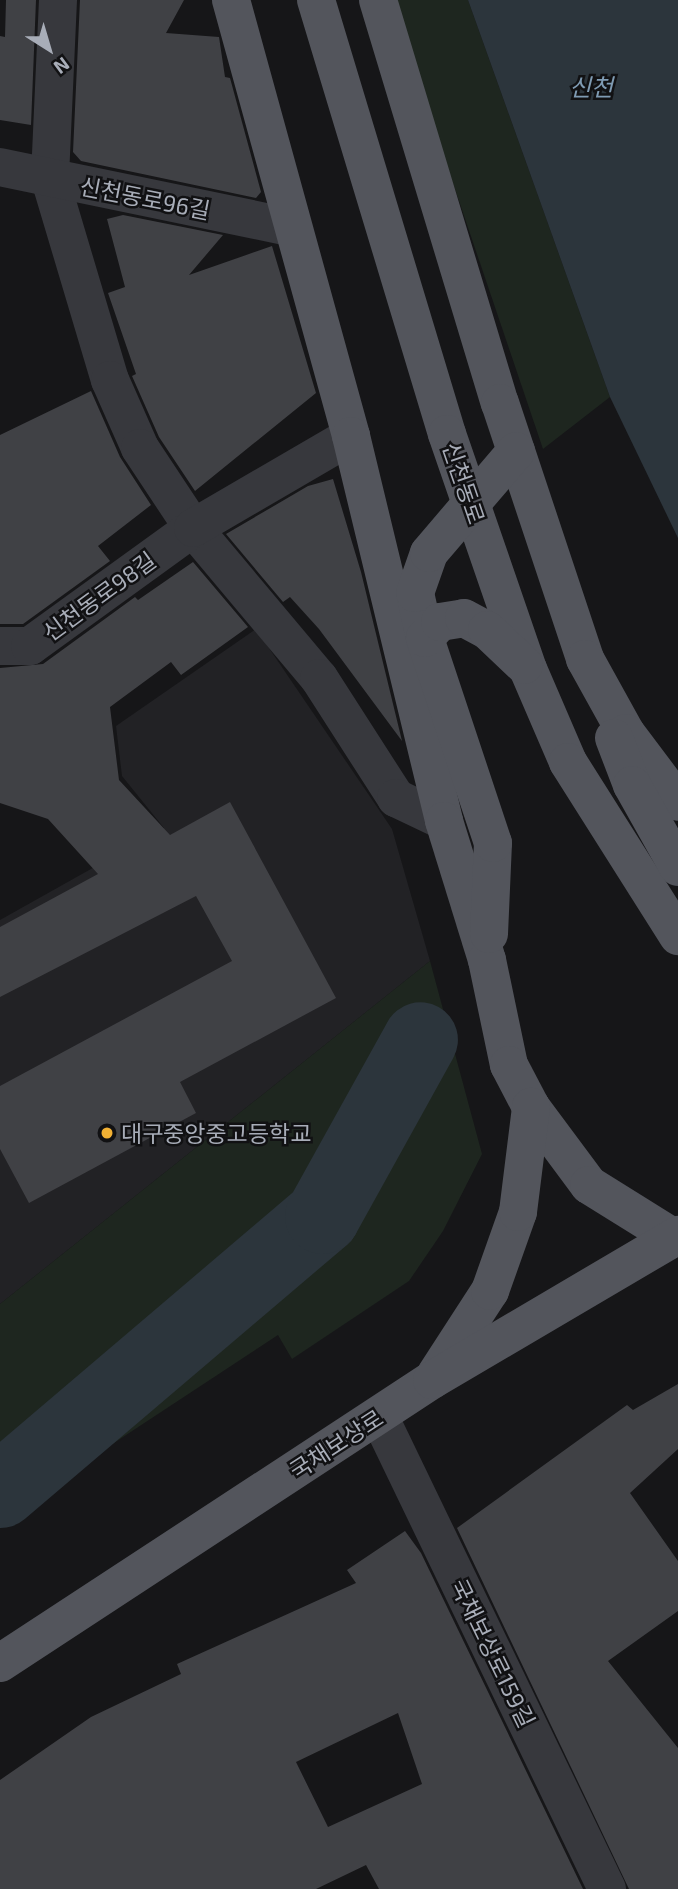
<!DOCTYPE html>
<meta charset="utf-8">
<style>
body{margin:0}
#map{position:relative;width:678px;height:1889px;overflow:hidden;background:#161618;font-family:"Exo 2","Noto Sans KR",sans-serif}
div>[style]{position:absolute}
.built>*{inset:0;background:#222225}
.green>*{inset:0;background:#1e261f}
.water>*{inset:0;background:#2c353c}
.river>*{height:75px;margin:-37.5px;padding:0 37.5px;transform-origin:37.5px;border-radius:37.5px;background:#2c353c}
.building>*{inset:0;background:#404145}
.minor>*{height:38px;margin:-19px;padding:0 19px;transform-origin:19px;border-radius:19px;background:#37383d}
.major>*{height:38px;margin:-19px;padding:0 19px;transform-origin:19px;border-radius:19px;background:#53555c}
.dots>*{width:19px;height:19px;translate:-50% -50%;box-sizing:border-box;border:4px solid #111113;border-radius:50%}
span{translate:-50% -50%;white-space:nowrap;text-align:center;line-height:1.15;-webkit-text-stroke:5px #111113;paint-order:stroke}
.street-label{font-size:23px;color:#a8adb8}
.poi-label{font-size:23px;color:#a8adb8}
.left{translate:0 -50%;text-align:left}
.water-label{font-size:24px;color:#7f9bb3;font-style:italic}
.north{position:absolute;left:14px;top:14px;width:70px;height:70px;-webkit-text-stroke:5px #111113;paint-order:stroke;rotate:143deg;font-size:19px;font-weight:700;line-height:28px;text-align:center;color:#a8adb8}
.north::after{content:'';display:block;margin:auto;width:24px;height:32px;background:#a8adb8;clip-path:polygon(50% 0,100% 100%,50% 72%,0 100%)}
</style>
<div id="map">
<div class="built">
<i style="clip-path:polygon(256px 629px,392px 829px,430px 961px,0 1304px,0 920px,164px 828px,122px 776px,116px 726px)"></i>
</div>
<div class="green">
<i style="clip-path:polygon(391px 0,468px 0,610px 397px,543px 449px)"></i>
<i style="clip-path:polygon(430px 961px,482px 1154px,443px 1231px,409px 1281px,292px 1359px,278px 1335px,0 1518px,0 1304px)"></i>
</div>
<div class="water">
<i style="clip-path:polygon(468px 0,678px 0,678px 538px,610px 397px)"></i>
</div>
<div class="river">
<i style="left:0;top:1490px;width:423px;rotate:-40.4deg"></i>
<i style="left:322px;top:1216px;width:202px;rotate:-61deg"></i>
</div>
<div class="building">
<i style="clip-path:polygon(6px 0,36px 0,31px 125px,0 120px,0 36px,5px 37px)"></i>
<i style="clip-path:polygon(80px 0,184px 0,166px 33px,219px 37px,225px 77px,230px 78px,261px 192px,256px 198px,81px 161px,73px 152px)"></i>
<i style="clip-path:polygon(123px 215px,223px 235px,189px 275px,272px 246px,316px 393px,195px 491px,159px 437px,132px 376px,136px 374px,108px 293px,125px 287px,107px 219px)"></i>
<i style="clip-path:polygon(91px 391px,120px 457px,151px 505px,98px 546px,110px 561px,23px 624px,0 624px,0 435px)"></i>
<i style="clip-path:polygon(333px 479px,361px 572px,402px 741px,319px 629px,290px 597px,283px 602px,226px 534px,308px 486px)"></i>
<i style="clip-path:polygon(193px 562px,248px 627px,181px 675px,171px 662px,110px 707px,119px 780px,170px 835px,230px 802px,336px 998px,180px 1082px,196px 1113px,29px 1203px,0 1149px,0 1086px,232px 961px,196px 896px,0 997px,0 927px,98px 874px,48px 819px,0 803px,0 668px,43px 664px,135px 597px,138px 600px)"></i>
<i style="clip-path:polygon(678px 1384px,678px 1449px,630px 1493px,678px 1561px,678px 1611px,608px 1661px,678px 1748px,678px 1889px,629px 1889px,457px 1528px,627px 1405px,633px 1410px)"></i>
<i style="clip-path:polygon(evenodd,405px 1531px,421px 1553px,583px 1889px,379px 1889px,366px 1865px,316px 1889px,0 1889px,0 1780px,91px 1717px,181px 1674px,177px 1664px,356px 1583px,347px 1570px,405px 1531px,398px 1713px,422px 1784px,328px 1827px,296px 1762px,398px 1713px)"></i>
</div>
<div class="minor">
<i style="left:58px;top:0;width:179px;rotate:92.6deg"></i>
<i style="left:50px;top:179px;width:210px;rotate:73.4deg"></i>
<i style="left:110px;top:380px;width:74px;rotate:66.2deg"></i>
<i style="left:140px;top:448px;width:96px;rotate:56.5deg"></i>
<i style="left:193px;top:528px;width:196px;rotate:50deg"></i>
<i style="left:319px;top:678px;width:143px;rotate:57.3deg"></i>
<i style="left:396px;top:798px;width:53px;rotate:25.6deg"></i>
<i style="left:0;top:167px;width:296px;rotate:11.7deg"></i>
<i style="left:0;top:646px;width:30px"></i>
<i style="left:30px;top:646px;width:201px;rotate:-35.9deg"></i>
<i style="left:193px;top:528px;width:183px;rotate:-30.2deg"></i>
<i style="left:379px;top:1416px;width:525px;rotate:64.26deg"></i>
</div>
<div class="major">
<i style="left:231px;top:0;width:452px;rotate:74.6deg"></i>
<i style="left:351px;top:436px;width:396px;rotate:76.4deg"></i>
<i style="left:444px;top:821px;width:145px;rotate:72.8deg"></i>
<i style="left:487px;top:960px;width:107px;rotate:78.2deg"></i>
<i style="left:509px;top:1065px;width:47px;rotate:62.4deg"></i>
<i style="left:531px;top:1107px;width:97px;rotate:53.4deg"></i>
<i style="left:589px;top:1185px;width:100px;rotate:31.9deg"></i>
<i style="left:316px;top:0;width:453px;rotate:73.2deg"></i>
<i style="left:447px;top:434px;width:249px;rotate:71deg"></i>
<i style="left:528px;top:669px;width:101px;rotate:66.7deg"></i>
<i style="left:568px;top:762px;width:206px;rotate:57.7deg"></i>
<i style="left:378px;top:0;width:421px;rotate:73.2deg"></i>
<i style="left:500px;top:403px;width:270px;rotate:71.6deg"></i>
<i style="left:585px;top:659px;width:85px;rotate:61deg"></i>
<i style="left:626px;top:733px;width:86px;rotate:53deg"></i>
<i style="left:425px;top:638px;width:46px;rotate:-102.5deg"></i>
<i style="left:415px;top:593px;width:42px;rotate:-70.7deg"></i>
<i style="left:429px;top:553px;width:134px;rotate:-49.5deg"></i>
<i style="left:614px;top:738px;width:50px;rotate:69deg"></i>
<i style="left:632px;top:785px;width:94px;rotate:60.7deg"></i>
<i style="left:489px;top:934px;width:91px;rotate:-87.5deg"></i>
<i style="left:493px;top:843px;width:216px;rotate:-108.4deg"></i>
<i style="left:425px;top:638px;width:22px;rotate:-47deg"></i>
<i style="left:440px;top:622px;width:24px;rotate:-9deg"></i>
<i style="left:464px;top:618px;width:26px;rotate:28deg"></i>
<i style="left:487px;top:630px;width:51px;rotate:43.4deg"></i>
<i style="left:436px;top:1374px;width:99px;rotate:-57deg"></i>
<i style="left:490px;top:1291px;width:84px;rotate:-70.5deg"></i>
<i style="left:518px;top:1212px;width:106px;rotate:-82.9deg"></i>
<i style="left:0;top:1663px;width:516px;rotate:-33.23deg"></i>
<i style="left:432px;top:1380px;width:286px;rotate:-30.5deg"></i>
</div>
<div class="dots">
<i style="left:107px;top:1133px;background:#f2b134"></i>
</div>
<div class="street-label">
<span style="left:145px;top:198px;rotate:11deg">신천동로96길</span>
<span style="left:464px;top:483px;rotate:71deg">신천동로</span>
<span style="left:99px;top:596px;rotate:-36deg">신천동로98길</span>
<span style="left:336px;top:1444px;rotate:-33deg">국채보상로</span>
<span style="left:493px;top:1653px;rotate:64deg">국채보상로159길</span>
</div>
<div class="poi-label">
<span class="left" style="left:121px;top:1133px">대구중앙중고등학교</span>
</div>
<div class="water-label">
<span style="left:591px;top:87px">신천</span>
</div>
<div class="north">N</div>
</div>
